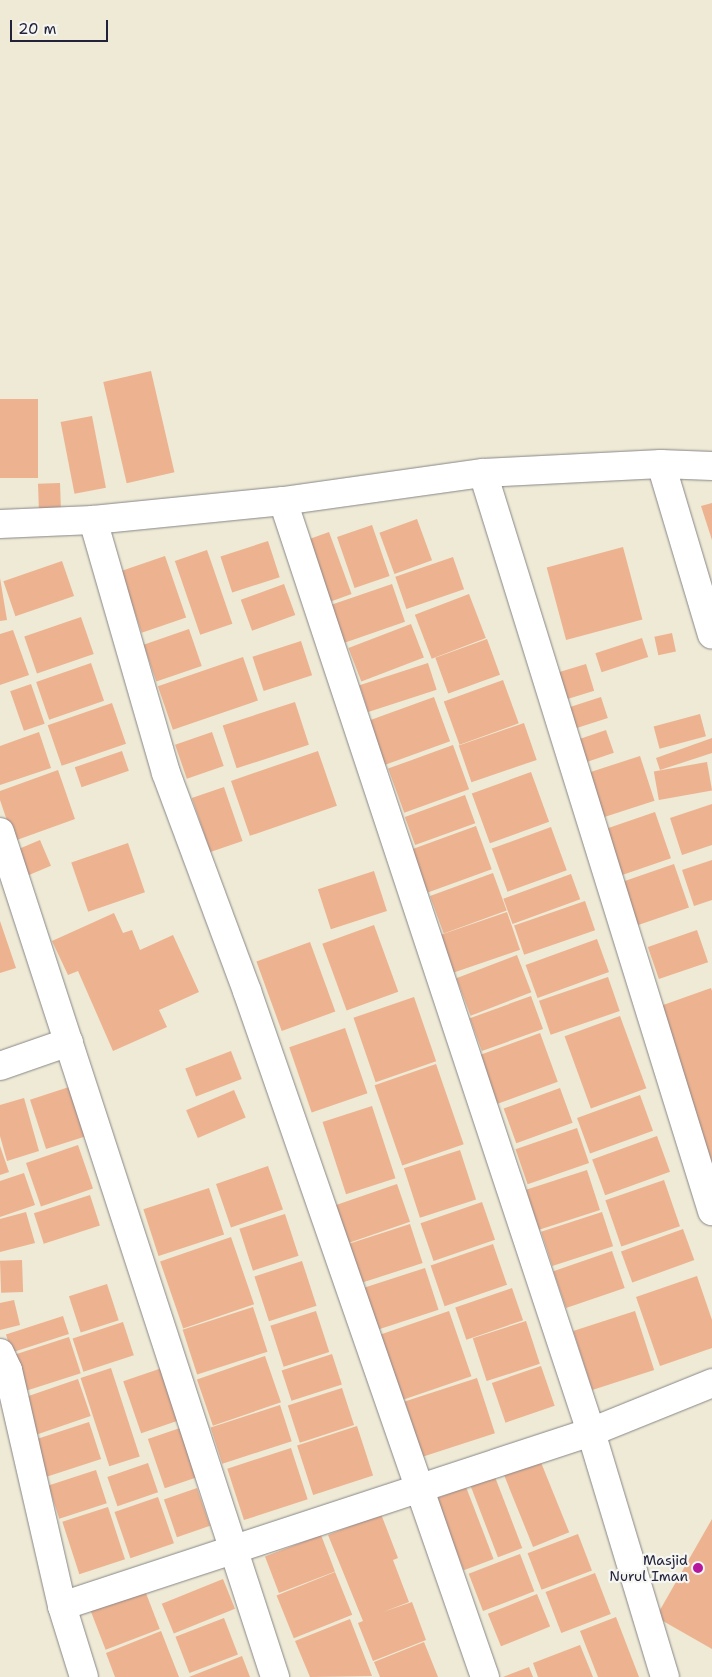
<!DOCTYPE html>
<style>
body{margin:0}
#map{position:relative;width:712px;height:1677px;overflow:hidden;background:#eeead5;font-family:"Shantell Sans",sans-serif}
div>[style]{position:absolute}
.building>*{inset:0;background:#edb290;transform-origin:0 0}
.roads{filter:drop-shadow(0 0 1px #888688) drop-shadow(0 0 1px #888688)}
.minor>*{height:28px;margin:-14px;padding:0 14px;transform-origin:14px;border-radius:14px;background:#fff}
.dots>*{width:14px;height:14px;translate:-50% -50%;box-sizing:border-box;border:2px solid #f6f6f2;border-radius:50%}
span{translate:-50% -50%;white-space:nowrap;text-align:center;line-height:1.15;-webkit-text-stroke:4.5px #f6f6f2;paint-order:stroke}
.poi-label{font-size:14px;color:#22223b}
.right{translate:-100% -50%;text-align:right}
.scale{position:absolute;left:10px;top:20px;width:98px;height:22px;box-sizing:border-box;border:2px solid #22223b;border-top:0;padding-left:6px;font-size:15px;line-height:18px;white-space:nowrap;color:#22223b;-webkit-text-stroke:4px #f6f6f2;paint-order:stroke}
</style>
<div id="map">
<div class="building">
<i style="left:151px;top:371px;width:104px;height:49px;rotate:77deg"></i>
<i style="left:0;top:399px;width:38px;height:79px"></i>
<i style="left:92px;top:416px;width:73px;height:32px;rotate:79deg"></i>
<i style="left:60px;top:483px;width:28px;height:22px;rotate:88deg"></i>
<i style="clip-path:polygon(712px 503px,712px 540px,701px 506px)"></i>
<i style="left:417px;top:519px;width:44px;height:40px;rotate:70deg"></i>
<i style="left:372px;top:525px;width:54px;height:37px;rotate:71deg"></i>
<i style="left:329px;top:532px;width:66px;height:28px;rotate:70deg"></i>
<i style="left:268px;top:541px;width:38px;height:50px;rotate:72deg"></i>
<i style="left:623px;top:547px;width:75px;height:79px;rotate:75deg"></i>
<i style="left:207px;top:550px;width:78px;height:34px;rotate:71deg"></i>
<i style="left:165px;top:556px;width:65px;height:47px;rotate:71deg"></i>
<i style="left:453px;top:557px;width:34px;height:61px;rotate:71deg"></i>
<i style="left:62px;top:561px;width:37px;height:62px;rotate:71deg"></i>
<i style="clip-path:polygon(0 578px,7px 620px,0 621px)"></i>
<i style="left:284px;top:584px;width:33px;height:46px;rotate:70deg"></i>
<i style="left:392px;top:584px;width:40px;height:64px;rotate:71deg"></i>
<i style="left:469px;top:594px;width:47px;height:58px;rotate:69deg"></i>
<i style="left:81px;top:617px;width:39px;height:60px;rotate:71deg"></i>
<i style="left:411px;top:624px;width:36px;height:67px;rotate:69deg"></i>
<i style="left:189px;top:629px;width:39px;height:48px;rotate:71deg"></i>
<i style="clip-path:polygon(13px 630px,29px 675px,0 685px,0 634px)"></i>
<i style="left:672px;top:633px;width:19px;height:18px;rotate:78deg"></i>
<i style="left:642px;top:638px;width:20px;height:49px;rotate:72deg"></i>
<i style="left:487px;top:639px;width:38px;height:55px;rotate:70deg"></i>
<i style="left:301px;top:641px;width:36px;height:51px;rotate:72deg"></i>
<i style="left:243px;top:657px;width:46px;height:90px;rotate:71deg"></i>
<i style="left:91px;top:663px;width:40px;height:58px;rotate:71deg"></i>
<i style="left:428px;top:663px;width:28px;height:72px;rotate:72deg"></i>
<i style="left:586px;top:664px;width:28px;height:32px;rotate:73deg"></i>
<i style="left:503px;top:680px;width:46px;height:63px;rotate:70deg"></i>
<i style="left:31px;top:684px;width:42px;height:22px;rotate:71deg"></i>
<i style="left:434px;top:697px;width:47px;height:69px;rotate:70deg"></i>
<i style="left:601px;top:697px;width:22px;height:35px;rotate:72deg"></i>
<i style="left:295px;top:702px;width:45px;height:76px;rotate:72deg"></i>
<i style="left:112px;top:703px;width:43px;height:68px;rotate:71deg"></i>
<i style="left:700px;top:714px;width:23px;height:48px;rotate:75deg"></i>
<i style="left:524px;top:723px;width:39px;height:69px;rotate:71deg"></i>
<i style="left:606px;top:730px;width:24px;height:34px;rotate:71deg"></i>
<i style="clip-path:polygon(39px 732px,51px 768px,0 785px,0 746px)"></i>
<i style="left:212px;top:732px;width:36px;height:39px;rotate:71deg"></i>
<i style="clip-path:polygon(712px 738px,712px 753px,660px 770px,656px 758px)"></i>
<i style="left:453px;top:745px;width:47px;height:69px;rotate:70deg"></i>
<i style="left:122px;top:751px;width:21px;height:50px;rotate:71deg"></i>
<i style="left:318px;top:751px;width:58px;height:92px;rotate:71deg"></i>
<i style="left:640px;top:756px;width:47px;height:60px;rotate:72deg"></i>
<i style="left:707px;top:762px;width:29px;height:54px;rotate:80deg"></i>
<i style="clip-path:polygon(58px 770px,75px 819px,14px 841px,0 800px,0 791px)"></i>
<i style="left:531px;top:772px;width:53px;height:63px;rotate:70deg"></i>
<i style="left:224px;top:787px;width:57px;height:34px;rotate:71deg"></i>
<i style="left:465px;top:795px;width:30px;height:64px;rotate:70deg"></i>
<i style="clip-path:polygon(712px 804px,712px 845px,682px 855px,670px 818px)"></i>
<i style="left:655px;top:812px;width:49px;height:60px;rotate:71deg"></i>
<i style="left:476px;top:826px;width:46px;height:68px;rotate:70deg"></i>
<i style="left:551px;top:827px;width:46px;height:63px;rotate:70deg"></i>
<i style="left:40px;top:840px;width:28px;height:27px;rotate:67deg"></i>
<i style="left:128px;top:843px;width:52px;height:60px;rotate:71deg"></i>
<i style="clip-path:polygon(712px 860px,712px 900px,694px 906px,682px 870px)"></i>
<i style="left:674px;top:864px;width:46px;height:62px;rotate:71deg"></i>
<i style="left:374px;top:871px;width:42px;height:59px;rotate:72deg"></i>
<i style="left:493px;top:873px;width:40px;height:67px;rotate:70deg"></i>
<i style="left:571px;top:874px;width:27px;height:72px;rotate:70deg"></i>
<i style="left:585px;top:901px;width:31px;height:75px;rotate:71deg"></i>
<i style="left:507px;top:912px;width:40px;height:70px;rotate:71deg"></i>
<i style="clip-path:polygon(114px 913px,123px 933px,132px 930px,140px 950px,173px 935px,199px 992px,159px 1010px,167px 1027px,113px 1051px,78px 971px,68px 975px,52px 941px)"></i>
<i style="clip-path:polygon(0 921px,16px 968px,0 973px)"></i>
<i style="left:374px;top:925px;width:71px;height:55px;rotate:70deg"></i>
<i style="left:697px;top:930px;width:34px;height:52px;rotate:71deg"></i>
<i style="left:597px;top:939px;width:35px;height:76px;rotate:70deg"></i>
<i style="left:310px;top:942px;width:74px;height:57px;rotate:70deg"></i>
<i style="left:517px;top:955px;width:40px;height:65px;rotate:69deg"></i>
<i style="left:608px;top:977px;width:36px;height:73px;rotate:71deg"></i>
<i style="clip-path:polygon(711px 988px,712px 991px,712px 1183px,652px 1009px)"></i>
<i style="left:531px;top:996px;width:35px;height:65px;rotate:70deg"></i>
<i style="left:414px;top:997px;width:68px;height:64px;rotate:71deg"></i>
<i style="left:620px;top:1016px;width:77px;height:59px;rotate:70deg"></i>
<i style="left:345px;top:1028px;width:69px;height:59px;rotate:71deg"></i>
<i style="left:540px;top:1033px;width:52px;height:64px;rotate:70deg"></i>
<i style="left:231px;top:1051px;width:30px;height:49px;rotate:69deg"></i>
<i style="left:436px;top:1064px;width:85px;height:65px;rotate:71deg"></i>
<i style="left:69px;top:1087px;width:52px;height:41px;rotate:72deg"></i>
<i style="left:560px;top:1088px;width:37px;height:60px;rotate:70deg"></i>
<i style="left:234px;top:1090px;width:30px;height:52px;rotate:67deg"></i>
<i style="left:640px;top:1095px;width:38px;height:67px;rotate:70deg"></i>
<i style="clip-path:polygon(24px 1098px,39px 1151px,7px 1161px,0 1136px,0 1105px)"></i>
<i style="left:372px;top:1106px;width:76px;height:52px;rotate:72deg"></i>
<i style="left:577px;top:1128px;width:37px;height:65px;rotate:71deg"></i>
<i style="left:657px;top:1136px;width:38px;height:69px;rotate:70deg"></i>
<i style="left:78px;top:1145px;width:46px;height:55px;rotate:71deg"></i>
<i style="clip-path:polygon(0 1146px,9px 1172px,0 1175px)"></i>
<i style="left:460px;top:1150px;width:52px;height:59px;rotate:72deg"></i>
<i style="left:268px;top:1166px;width:46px;height:55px;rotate:71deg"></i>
<i style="left:587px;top:1170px;width:42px;height:64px;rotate:72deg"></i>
<i style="clip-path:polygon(24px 1173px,35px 1205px,0 1217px,0 1181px)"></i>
<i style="left:664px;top:1180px;width:49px;height:62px;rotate:71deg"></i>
<i style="left:397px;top:1184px;width:40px;height:72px;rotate:71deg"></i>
<i style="left:209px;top:1188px;width:49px;height:69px;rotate:72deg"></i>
<i style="left:90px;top:1195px;width:32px;height:59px;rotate:72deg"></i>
<i style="left:482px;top:1202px;width:40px;height:65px;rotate:71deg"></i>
<i style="clip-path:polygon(26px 1212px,35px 1243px,0 1252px,0 1219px)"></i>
<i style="left:602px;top:1212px;width:36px;height:64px;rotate:72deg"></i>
<i style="left:285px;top:1214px;width:44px;height:48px;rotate:72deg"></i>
<i style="left:410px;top:1224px;width:41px;height:69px;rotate:72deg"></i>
<i style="left:683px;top:1229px;width:33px;height:66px;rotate:70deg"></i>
<i style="left:231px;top:1237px;width:71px;height:75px;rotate:71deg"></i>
<i style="left:493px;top:1244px;width:43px;height:66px;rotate:71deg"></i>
<i style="left:612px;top:1251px;width:39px;height:62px;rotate:71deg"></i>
<i style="left:22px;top:1260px;width:32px;height:22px;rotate:88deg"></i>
<i style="left:302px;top:1261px;width:47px;height:50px;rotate:72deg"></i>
<i style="left:425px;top:1268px;width:44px;height:69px;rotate:72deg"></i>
<i style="clip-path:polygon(697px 1276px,712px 1320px,712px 1348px,660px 1366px,636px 1297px)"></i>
<i style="left:107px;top:1284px;width:38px;height:40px;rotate:72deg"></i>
<i style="left:512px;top:1288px;width:34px;height:60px;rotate:71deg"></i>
<i style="clip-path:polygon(14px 1300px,20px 1325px,0 1330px,0 1303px)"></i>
<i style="left:253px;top:1307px;width:47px;height:74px;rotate:72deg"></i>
<i style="left:316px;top:1311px;width:43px;height:48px;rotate:72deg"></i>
<i style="left:449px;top:1311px;width:69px;height:77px;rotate:71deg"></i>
<i style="left:635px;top:1311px;width:62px;height:65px;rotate:72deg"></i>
<i style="left:63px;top:1316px;width:19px;height:60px;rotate:72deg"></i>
<i style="left:526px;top:1321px;width:45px;height:56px;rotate:72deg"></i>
<i style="left:123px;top:1322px;width:35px;height:53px;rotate:72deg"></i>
<i style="left:69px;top:1337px;width:38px;height:59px;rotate:72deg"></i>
<i style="left:332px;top:1354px;width:32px;height:53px;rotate:72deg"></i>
<i style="left:265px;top:1356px;width:49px;height:72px;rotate:71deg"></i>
<i style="left:541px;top:1366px;width:42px;height:52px;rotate:71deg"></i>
<i style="left:111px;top:1368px;width:93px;height:32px;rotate:72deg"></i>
<i style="left:162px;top:1368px;width:55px;height:41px;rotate:71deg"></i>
<i style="left:477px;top:1378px;width:58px;height:76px;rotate:72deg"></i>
<i style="left:78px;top:1379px;width:39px;height:60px;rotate:71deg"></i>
<i style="left:342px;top:1388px;width:39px;height:57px;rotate:72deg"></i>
<i style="left:280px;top:1405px;width:38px;height:73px;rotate:72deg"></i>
<i style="left:89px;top:1422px;width:39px;height:58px;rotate:72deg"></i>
<i style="left:357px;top:1426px;width:52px;height:63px;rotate:72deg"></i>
<i style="left:180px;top:1428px;width:52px;height:34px;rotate:71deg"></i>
<i style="left:291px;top:1448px;width:54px;height:67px;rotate:72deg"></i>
<i style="left:540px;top:1460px;width:78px;height:39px;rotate:68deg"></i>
<i style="left:148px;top:1463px;width:31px;height:43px;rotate:71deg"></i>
<i style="left:96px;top:1470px;width:35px;height:50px;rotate:72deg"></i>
<i style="left:495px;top:1477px;width:76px;height:26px;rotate:69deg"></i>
<i style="left:466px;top:1487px;width:77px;height:32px;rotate:69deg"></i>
<i style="left:197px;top:1488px;width:40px;height:35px;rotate:71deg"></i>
<i style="left:158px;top:1497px;width:49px;height:46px;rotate:71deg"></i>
<i style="left:108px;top:1507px;width:55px;height:48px;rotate:72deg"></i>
<i style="clip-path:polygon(381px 1514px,398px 1558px,393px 1560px,409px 1602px,383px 1612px,412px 1602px,426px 1640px,373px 1661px,358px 1623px,363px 1621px,328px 1535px)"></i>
<i style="clip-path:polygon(712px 1519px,712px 1649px,656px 1617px)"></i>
<i style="left:578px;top:1534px;width:39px;height:54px;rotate:69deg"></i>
<i style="left:321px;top:1535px;width:39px;height:60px;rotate:69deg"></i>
<i style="left:520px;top:1554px;width:40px;height:55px;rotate:69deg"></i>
<i style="left:335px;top:1572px;width:46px;height:63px;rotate:68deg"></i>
<i style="left:595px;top:1573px;width:44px;height:53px;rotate:69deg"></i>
<i style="left:223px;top:1579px;width:32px;height:66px;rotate:68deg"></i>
<i style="left:144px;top:1588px;width:44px;height:58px;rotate:69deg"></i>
<i style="left:537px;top:1594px;width:35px;height:53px;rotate:68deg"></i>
<i style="clip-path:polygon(616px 1617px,639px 1677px,598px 1677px,580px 1631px)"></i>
<i style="left:224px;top:1618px;width:39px;height:52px;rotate:69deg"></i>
<i style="clip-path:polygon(350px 1619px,372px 1676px,310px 1677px,295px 1641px)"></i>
<i style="clip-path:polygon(161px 1631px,179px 1677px,115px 1677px,106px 1653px)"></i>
<i style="clip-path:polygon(424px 1642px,438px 1677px,380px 1677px,374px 1662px)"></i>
<i style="clip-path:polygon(580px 1645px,593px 1677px,538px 1677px,533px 1663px)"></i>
<i style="clip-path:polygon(242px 1656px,250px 1677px,189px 1677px)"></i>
<i style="clip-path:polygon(529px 1667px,533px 1677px,503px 1677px)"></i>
</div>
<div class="roads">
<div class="minor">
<i style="left:661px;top:464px;width:178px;rotate:73.4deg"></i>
<i style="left:483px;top:473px;width:773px;rotate:72.76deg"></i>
<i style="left:283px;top:501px;width:981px;rotate:71.69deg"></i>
<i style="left:591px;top:1432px;width:256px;rotate:73.2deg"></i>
<i style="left:93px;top:520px;width:191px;rotate:-5.7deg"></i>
<i style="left:283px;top:501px;width:202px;rotate:-8deg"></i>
<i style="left:483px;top:473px;width:178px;rotate:-2.9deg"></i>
<i style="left:661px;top:464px;width:51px;rotate:2.2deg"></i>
<i style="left:0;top:524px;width:93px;rotate:-2.5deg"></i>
<i style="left:93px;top:520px;width:263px;rotate:73.9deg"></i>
<i style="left:166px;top:773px;width:233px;rotate:69.6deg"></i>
<i style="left:247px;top:991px;width:726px;rotate:70.87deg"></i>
<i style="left:0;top:832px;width:889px;rotate:71.97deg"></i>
<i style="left:0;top:1066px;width:73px;rotate:-19.2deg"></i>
<i style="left:0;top:1353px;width:19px;rotate:65deg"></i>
<i style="left:8px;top:1370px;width:242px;rotate:77.1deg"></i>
<i style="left:62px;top:1606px;width:74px;rotate:72.8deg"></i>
<i style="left:62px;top:1606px;width:557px;rotate:-18.21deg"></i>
<i style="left:591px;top:1432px;width:131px;rotate:-22deg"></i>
</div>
</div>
<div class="dots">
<i style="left:698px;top:1568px;background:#b5179e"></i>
</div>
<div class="poi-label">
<span class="right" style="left:688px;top:1568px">Masjid<br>Nurul Iman</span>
</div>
<div class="scale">20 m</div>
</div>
